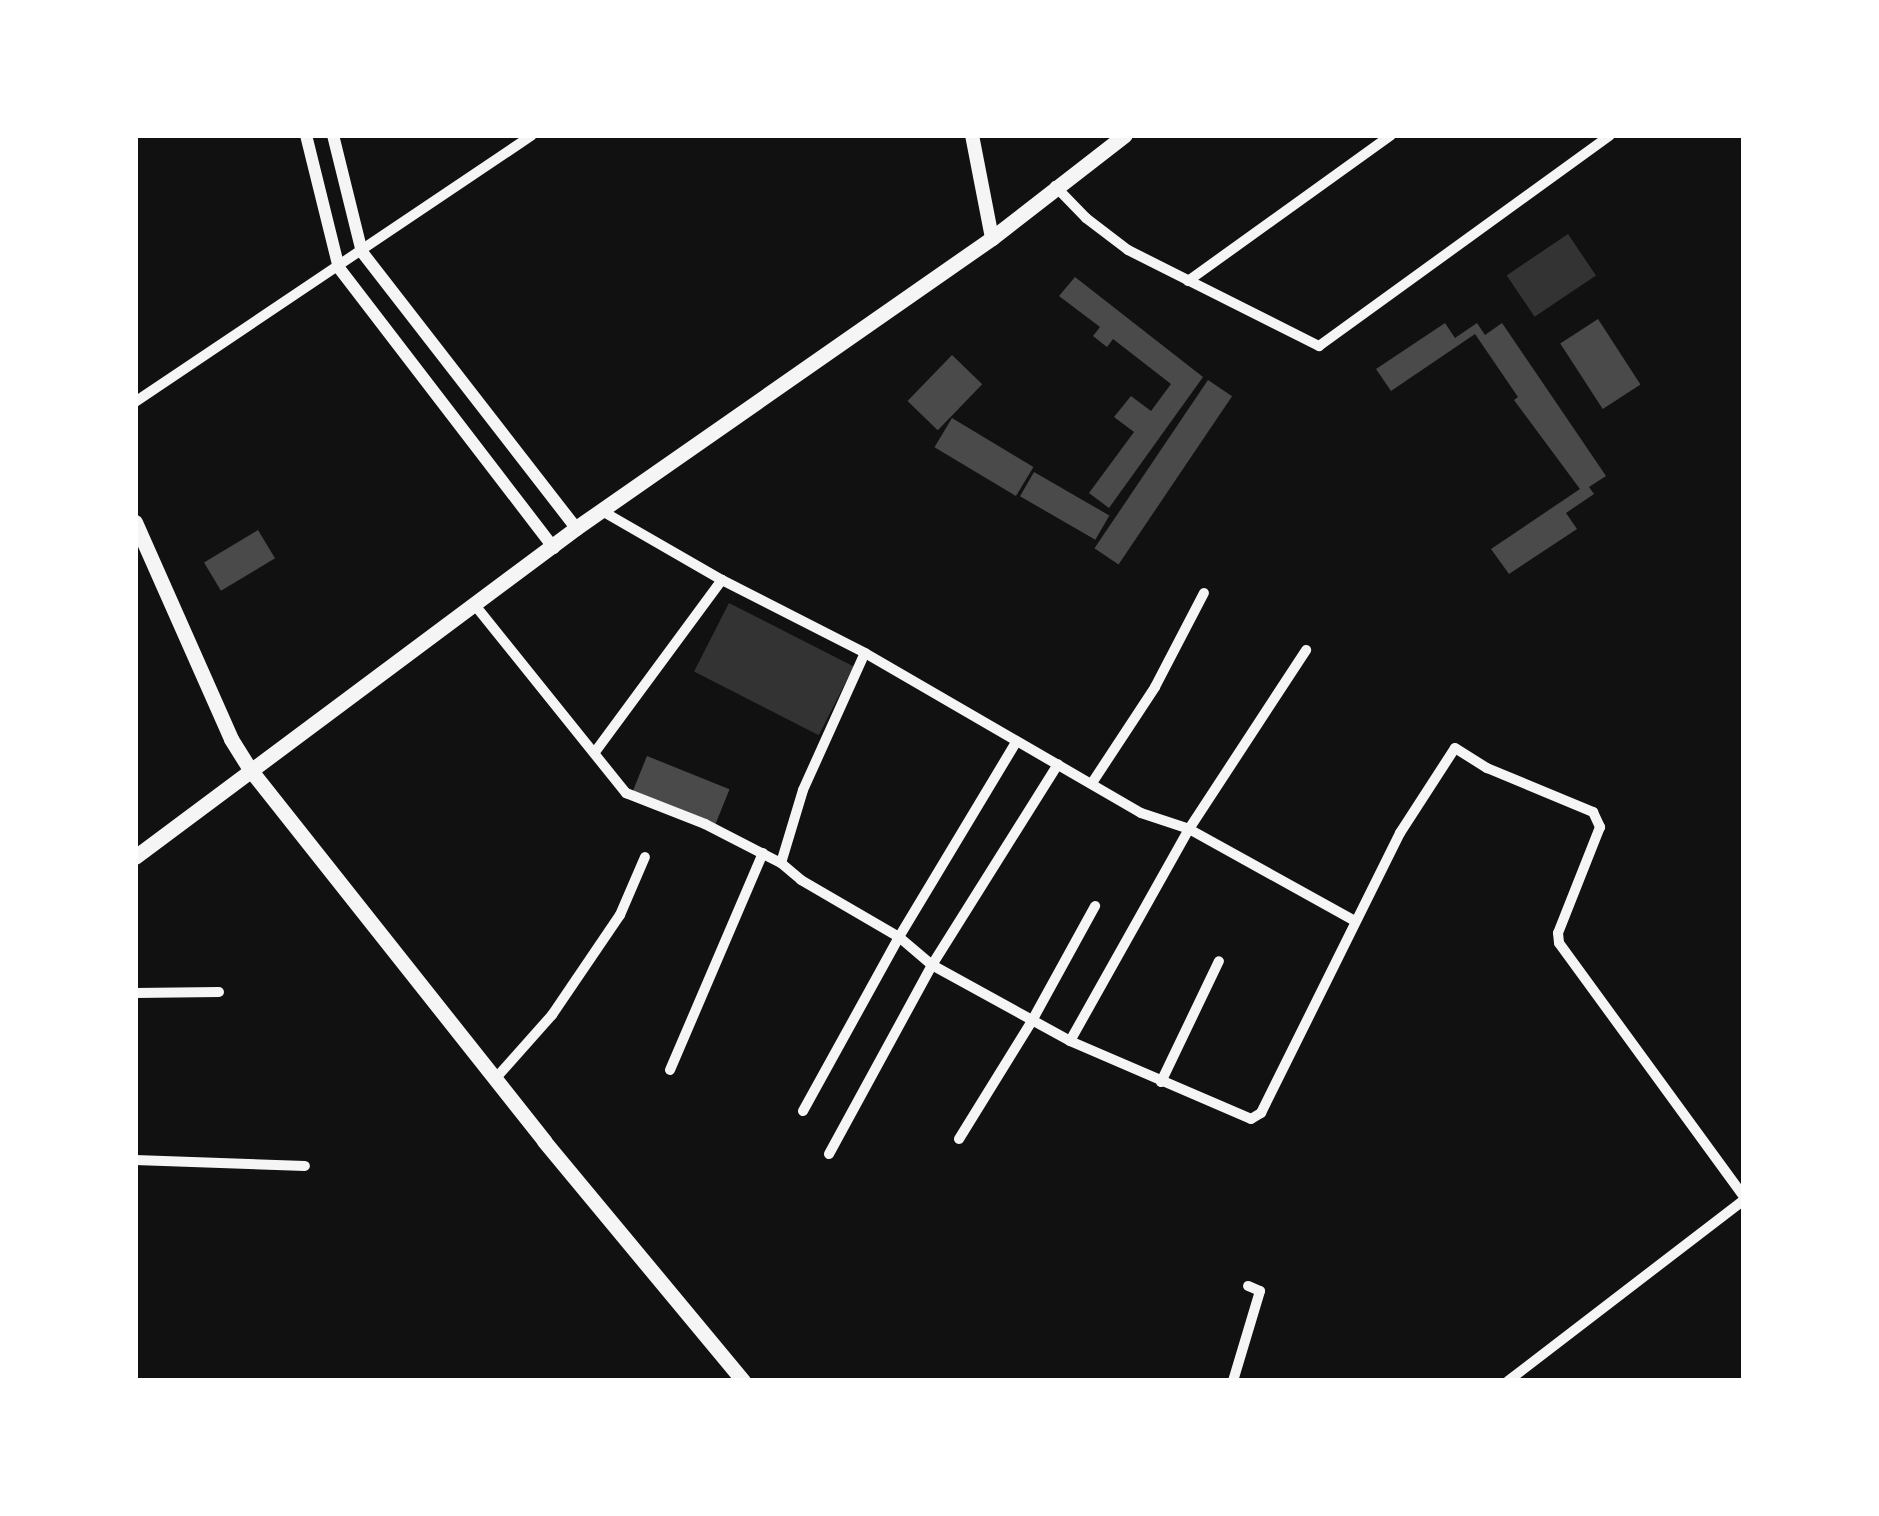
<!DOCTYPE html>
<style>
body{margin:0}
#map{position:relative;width:1879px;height:1516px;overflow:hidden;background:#111;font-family:"Varela Round",sans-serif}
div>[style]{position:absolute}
.water>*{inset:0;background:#333;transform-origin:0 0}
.building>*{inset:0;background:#4a4a4a;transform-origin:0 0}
.minor>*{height:10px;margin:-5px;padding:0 5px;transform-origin:5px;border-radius:5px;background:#f5f5f5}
.tertiary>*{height:12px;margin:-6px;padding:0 6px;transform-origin:6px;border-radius:6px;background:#f5f5f5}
.secondary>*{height:14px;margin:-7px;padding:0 7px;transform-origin:7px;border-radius:7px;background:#f5f5f5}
.primary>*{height:15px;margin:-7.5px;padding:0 7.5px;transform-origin:7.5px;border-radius:7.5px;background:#f5f5f5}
span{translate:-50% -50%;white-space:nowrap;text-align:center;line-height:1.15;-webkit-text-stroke:9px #fff;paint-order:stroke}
.frame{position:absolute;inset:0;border:138px solid #fff;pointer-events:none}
</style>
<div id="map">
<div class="water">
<i style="left:1568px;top:234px;width:50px;height:74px;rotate:56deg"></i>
<i style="left:729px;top:603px;width:140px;height:77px;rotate:27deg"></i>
</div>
<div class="building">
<i style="clip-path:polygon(1075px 277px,1203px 377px,1109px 508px,1089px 493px,1134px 432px,1114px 417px,1131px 396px,1151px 411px,1171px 384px,1113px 339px,1107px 347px,1093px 336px,1100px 327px,1059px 296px)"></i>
<i style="left:1598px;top:319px;width:78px;height:45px;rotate:57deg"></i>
<i style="clip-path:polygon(1445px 323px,1455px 338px,1477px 323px,1485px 335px,1502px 323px,1606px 476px,1589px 487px,1594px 494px,1566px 513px,1577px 529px,1509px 574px,1491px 549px,1580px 489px,1514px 400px,1518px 397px,1475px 334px,1391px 391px,1376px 369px)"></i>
<i style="left:952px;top:355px;width:42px;height:64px;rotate:44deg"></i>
<i style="left:1208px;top:380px;width:29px;height:203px;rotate:34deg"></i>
<i style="left:952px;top:418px;width:95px;height:34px;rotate:31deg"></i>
<i style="left:1034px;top:472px;width:87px;height:28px;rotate:30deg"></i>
<i style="left:258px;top:530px;width:33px;height:63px;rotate:59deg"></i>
<i style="left:647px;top:756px;width:89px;height:39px;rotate:22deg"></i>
</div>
<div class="minor">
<i style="left:1055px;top:186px;width:45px;rotate:45.9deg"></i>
<i style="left:1086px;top:218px;width:53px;rotate:37.3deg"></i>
<i style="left:1128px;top:250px;width:214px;rotate:26.7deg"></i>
<i style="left:1319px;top:346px;width:359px;rotate:-35.9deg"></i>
<i style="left:1188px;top:281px;width:250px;rotate:-35.7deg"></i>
<i style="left:135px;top:402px;width:478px;rotate:-33.9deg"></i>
<i style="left:602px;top:511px;width:138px;rotate:29.9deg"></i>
<i style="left:722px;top:580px;width:161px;rotate:27deg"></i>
<i style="left:865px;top:653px;width:319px;rotate:30.1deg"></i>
<i style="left:1141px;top:813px;width:51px;rotate:18.4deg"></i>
<i style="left:1189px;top:829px;width:190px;rotate:29deg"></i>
<i style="left:474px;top:604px;width:243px;rotate:51.2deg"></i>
<i style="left:626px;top:793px;width:85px;rotate:21.4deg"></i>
<i style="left:705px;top:824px;width:85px;rotate:27.2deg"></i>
<i style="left:781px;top:863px;width:26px;rotate:40deg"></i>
<i style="left:801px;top:880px;width:113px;rotate:30.2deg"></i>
<i style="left:899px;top:937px;width:43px;rotate:40.3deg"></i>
<i style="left:932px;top:965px;width:158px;rotate:28.8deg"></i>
<i style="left:1070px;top:1041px;width:197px;rotate:23.3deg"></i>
<i style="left:1251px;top:1119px;width:12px;rotate:-31deg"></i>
<i style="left:1261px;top:1113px;width:313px;rotate:-63.6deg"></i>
<i style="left:1400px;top:833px;width:101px;rotate:-57.1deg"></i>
<i style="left:1455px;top:748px;width:38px;rotate:32deg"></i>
<i style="left:1487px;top:768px;width:115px;rotate:22.5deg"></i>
<i style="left:1593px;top:812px;width:17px;rotate:65deg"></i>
<i style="left:1600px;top:827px;width:114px;rotate:111.6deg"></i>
<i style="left:1558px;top:933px;width:10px;rotate:84deg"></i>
<i style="left:1559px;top:943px;width:314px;rotate:53.9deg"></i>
<i style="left:595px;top:752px;width:214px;rotate:-53.6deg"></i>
<i style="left:1092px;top:783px;width:115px;rotate:-56.7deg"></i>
<i style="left:1155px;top:687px;width:106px;rotate:-62.5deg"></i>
<i style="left:781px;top:863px;width:76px;rotate:-73.2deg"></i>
<i style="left:803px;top:790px;width:150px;rotate:-65.7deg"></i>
<i style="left:135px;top:993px;width:84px;rotate:-0.7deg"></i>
<i style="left:1070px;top:1041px;width:243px;rotate:-60.7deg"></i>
<i style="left:1189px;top:829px;width:214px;rotate:-56.8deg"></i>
<i style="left:670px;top:1070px;width:236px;rotate:-66.8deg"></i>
<i style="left:495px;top:1079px;width:86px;rotate:-48.3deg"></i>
<i style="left:552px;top:1015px;width:121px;rotate:-55.8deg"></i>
<i style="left:620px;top:915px;width:63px;rotate:-66.7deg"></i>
<i style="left:1161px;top:1082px;width:134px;rotate:-64.4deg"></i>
<i style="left:803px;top:1111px;width:199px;rotate:-61.1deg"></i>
<i style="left:899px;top:937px;width:227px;rotate:-59deg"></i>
<i style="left:959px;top:1139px;width:141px;rotate:-58.3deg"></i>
<i style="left:1033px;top:1019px;width:129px;rotate:-61.2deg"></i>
<i style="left:829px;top:1154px;width:215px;rotate:-61.4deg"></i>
<i style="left:932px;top:965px;width:237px;rotate:-57.9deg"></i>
<i style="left:135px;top:1160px;width:170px;rotate:2deg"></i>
<i style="left:1233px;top:1381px;width:94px;rotate:-73.3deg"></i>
<i style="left:1260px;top:1291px;width:13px;rotate:-157deg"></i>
<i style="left:1508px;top:1381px;width:297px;rotate:-37.5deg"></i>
</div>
<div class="tertiary">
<i style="left:306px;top:135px;width:137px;rotate:76.1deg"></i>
<i style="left:339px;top:268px;width:353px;rotate:52.5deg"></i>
<i style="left:333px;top:135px;width:121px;rotate:76.1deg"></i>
<i style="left:362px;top:252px;width:349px;rotate:52.2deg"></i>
</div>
<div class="secondary">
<i style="left:972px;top:135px;width:105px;rotate:79deg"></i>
</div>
<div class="primary">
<i style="left:135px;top:522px;width:237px;rotate:66.1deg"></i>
<i style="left:231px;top:739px;width:39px;rotate:58deg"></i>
<i style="left:252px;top:772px;width:471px;rotate:51.6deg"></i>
<i style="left:544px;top:1141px;width:312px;rotate:50.3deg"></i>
<i style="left:135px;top:857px;width:550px;rotate:-36.72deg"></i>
<i style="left:576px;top:528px;width:507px;rotate:-34.88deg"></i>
<i style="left:992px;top:238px;width:168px;rotate:-37.8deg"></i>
</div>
<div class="frame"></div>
</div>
